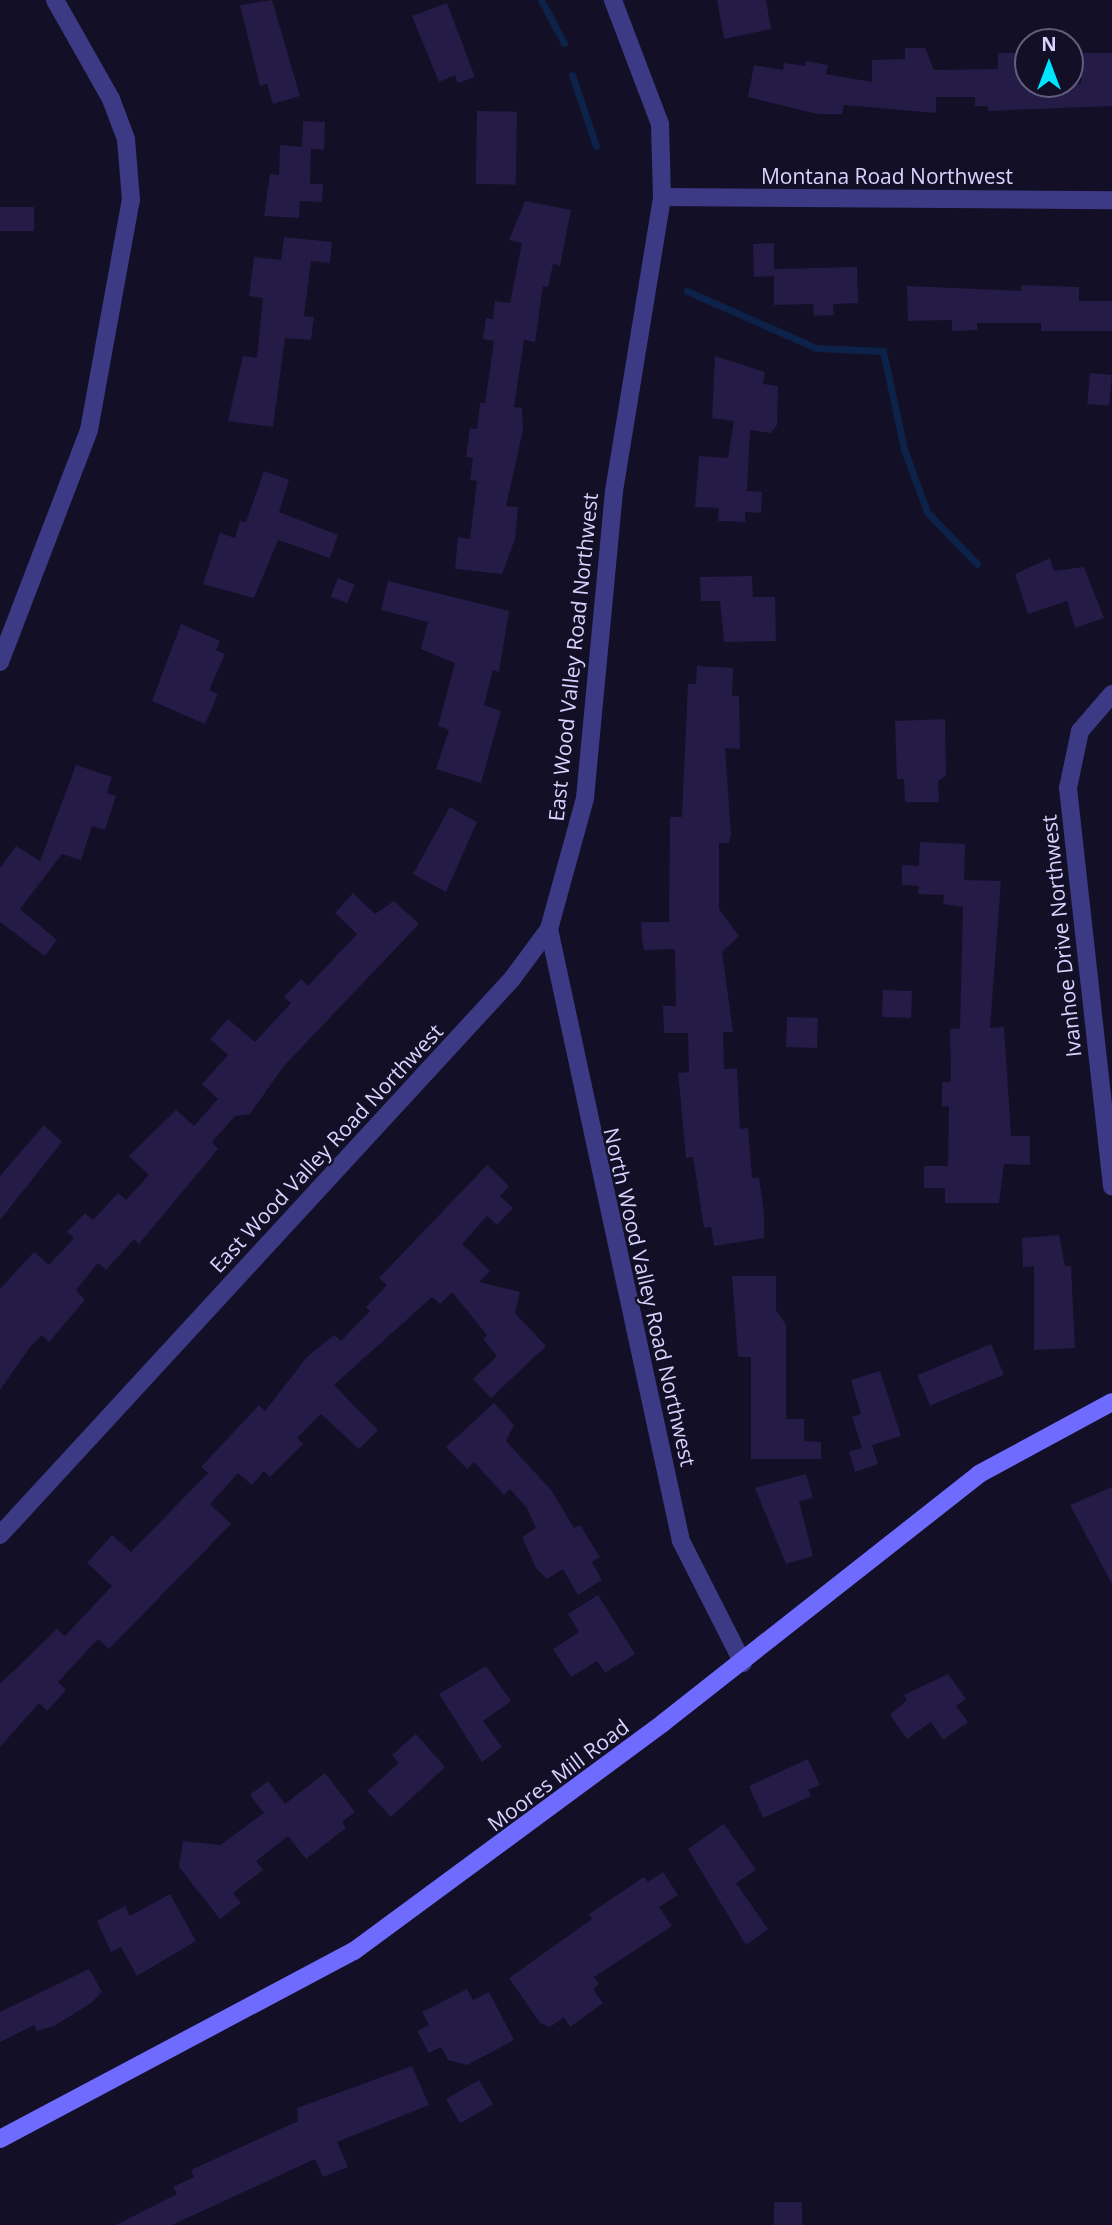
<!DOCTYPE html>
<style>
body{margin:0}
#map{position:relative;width:1112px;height:2225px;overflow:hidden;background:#130f26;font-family:"Open Sans",sans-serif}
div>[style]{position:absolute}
.stream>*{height:7px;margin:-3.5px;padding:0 3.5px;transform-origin:3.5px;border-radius:3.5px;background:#0c2248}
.building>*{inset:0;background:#241b47;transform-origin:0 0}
.street>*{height:18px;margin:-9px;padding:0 9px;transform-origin:9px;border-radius:9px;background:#3d3a85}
.secondary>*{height:18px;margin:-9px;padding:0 9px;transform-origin:9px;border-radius:9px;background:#6f6bff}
span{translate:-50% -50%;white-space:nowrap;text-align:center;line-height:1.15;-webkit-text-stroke:5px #130f26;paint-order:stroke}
.street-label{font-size:21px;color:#d9d4ff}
.north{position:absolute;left:1014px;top:28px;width:70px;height:70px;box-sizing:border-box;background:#130f26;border:2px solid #625e7d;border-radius:50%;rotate:0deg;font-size:19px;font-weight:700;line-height:28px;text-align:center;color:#d9d4ff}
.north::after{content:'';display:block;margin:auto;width:24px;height:32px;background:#00e5ff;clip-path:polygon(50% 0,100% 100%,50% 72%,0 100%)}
</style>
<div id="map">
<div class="stream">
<i style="left:541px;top:0;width:49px;rotate:61.9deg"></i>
<i style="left:572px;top:75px;width:75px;rotate:71.3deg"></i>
<i style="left:687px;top:291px;width:141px;rotate:23.8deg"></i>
<i style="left:816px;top:348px;width:67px;rotate:2.6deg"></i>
<i style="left:883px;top:351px;width:100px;rotate:77.9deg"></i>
<i style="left:904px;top:449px;width:67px;rotate:69.9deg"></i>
<i style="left:927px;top:512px;width:72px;rotate:46.1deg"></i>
</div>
<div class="building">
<i style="clip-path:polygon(272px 0,300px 96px,273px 104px,267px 84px,260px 86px,240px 5px)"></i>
<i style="clip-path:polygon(717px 0,766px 0,771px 29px,724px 39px)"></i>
<i style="clip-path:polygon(447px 3px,475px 77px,458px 83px,455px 75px,439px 82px,412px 16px)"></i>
<i style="clip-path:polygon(905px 48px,925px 48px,934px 70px,998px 69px,998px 53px,1028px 53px,1028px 84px,1081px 84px,1082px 53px,1112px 53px,1112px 106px,988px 111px,988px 106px,975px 106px,975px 97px,936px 97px,936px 113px,844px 105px,842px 114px,817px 114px,748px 97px,754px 65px,783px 70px,784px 63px,805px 66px,806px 61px,828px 65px,826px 74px,872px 82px,872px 60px,905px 59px)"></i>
<i style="left:477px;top:111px;width:40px;height:73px;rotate:1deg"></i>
<i style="clip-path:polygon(303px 121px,325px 122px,324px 150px,311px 149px,310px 184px,323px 184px,322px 202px,300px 201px,299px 218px,264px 216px,270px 174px,279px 175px,280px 145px,302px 147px)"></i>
<i style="clip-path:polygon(525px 201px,571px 210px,560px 266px,553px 264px,548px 287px,543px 286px,535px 342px,524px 340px,514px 407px,522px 408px,523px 430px,506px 506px,518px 507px,515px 539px,502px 574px,455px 569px,458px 537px,470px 539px,477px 481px,470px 480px,473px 458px,466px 457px,470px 428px,477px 429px,480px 403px,485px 403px,494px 341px,483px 339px,486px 318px,493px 319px,495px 301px,510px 303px,522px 243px,509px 240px)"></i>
<i style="left:0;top:207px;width:34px;height:24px"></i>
<i style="clip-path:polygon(284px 237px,332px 242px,330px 263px,311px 261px,304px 316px,314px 317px,311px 340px,285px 338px,273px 427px,228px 421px,243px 356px,257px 358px,263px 298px,249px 296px,254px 257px,281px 260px)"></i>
<i style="clip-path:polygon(774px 243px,774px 269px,857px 267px,858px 303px,833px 304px,834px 315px,814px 316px,813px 304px,774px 305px,774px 276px,754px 277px,753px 244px)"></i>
<i style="clip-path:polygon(1021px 285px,1079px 287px,1079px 301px,1112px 301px,1112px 331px,1041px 331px,1041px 323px,977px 323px,977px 330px,952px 331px,952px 320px,908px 321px,907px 286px,1021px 291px)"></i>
<i style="clip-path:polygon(715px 356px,765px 372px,763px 384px,778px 386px,777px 425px,771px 433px,750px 430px,747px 491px,762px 492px,761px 513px,745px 512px,745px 522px,718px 521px,719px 508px,695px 507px,699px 456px,728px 458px,734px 421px,712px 418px)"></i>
<i style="left:1090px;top:373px;width:22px;height:31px;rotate:5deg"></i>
<i style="clip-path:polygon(264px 471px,289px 480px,279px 512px,338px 535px,330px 558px,278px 540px,254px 598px,203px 584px,220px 533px,235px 538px,240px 521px,246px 522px)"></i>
<i style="clip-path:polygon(1050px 558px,1054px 571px,1084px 567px,1104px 618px,1075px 628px,1067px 601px,1028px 614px,1015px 574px)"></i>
<i style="clip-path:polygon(752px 576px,753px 597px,775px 597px,776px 641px,724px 642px,720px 601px,701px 601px,700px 577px)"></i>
<i style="left:338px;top:578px;width:18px;height:20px;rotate:22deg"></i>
<i style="clip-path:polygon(388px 581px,509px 611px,499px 672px,493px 670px,484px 705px,501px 711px,481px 783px,436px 769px,449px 730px,438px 726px,455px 663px,421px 649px,428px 622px,381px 610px)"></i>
<i style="clip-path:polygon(181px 624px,220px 641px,216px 650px,225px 654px,209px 690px,218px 694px,205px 724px,152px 701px)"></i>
<i style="clip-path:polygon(697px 666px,733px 668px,732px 696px,739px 696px,740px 749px,725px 748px,731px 834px,729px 843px,719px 843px,719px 909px,739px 936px,722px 952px,733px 1032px,723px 1032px,724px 1069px,737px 1068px,740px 1129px,748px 1128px,752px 1178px,759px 1177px,764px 1213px,764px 1238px,714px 1246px,711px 1227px,704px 1228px,693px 1157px,686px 1158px,678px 1073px,689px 1072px,688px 1033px,664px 1033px,663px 1006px,676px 1006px,675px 949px,644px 950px,642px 939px,641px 922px,669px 922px,670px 817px,682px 817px,688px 684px,696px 684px)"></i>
<i style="clip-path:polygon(945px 719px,946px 776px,938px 781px,939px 802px,905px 802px,904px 779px,897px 779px,895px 721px)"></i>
<i style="clip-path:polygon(76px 765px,112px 777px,107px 793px,116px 796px,105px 830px,92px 826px,81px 860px,62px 854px,20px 909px,57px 940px,45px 956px,0 922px,0 868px,16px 846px,40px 861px)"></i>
<i style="clip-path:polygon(450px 807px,477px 822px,446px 892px,413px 874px)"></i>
<i style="clip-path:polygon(920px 842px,965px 844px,964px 880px,1001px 881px,990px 1028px,1004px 1027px,1011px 1136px,1030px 1136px,1030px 1165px,1004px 1164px,999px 1203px,945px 1203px,945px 1188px,924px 1188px,924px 1166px,948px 1166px,949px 1106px,942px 1107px,942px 1082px,951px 1082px,950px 1029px,960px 1028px,963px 907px,943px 904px,944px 895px,918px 894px,919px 886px,902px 885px,902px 865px,919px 866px)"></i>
<i style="clip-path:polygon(353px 893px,375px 914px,394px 901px,419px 924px,283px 1067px,250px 1114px,235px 1116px,212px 1142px,218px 1149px,139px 1244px,134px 1239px,106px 1270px,98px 1263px,76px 1290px,85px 1300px,49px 1342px,42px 1335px,30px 1347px,0 1390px,0 1289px,34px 1252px,49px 1265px,74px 1238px,67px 1232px,85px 1213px,93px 1220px,118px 1193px,126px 1200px,149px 1175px,129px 1156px,176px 1110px,194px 1126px,218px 1099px,202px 1084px,228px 1055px,210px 1039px,228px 1019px,255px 1042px,291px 1003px,284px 997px,301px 979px,308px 986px,357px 934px,335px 913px)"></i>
<i style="left:883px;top:990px;width:29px;height:27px;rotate:2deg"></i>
<i style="left:787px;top:1017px;width:31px;height:30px;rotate:2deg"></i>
<i style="clip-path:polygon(44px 1125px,62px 1142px,0 1220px,0 1176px)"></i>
<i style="clip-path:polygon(487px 1165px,509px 1186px,500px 1196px,513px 1208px,497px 1225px,487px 1216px,462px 1244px,490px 1271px,479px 1282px,520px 1292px,515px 1313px,546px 1346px,491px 1398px,473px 1379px,497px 1356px,483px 1339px,487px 1335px,452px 1292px,440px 1304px,432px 1297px,334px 1385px,378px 1430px,359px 1449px,321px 1414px,297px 1438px,303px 1444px,270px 1477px,264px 1471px,252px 1485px,238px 1473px,210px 1504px,231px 1524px,109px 1649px,98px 1639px,58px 1682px,66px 1690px,47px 1711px,39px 1703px,0 1747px,0 1684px,57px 1629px,65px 1636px,112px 1586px,87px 1563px,112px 1535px,131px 1552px,208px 1473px,201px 1467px,259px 1405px,265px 1411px,307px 1357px,334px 1335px,341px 1341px,370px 1311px,366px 1307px,387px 1285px,379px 1278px)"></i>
<i style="clip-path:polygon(1059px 1235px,1065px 1266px,1071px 1266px,1075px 1348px,1034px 1350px,1034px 1266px,1023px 1267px,1022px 1238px)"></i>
<i style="clip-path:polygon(732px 1276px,776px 1276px,776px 1310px,786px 1325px,786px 1419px,804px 1419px,804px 1441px,821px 1442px,821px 1459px,751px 1459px,751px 1357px,738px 1357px)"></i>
<i style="left:991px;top:1344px;width:33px;height:80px;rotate:67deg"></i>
<i style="clip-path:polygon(880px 1371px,901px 1436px,872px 1445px,878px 1464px,855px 1472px,849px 1452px,862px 1448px,852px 1417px,861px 1414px,851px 1380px)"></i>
<i style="clip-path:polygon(494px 1403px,514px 1425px,506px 1441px,551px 1490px,574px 1528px,580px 1525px,600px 1557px,592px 1562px,602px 1580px,578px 1595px,563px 1569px,547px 1579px,536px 1568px,522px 1537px,536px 1528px,527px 1508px,510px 1489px,504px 1495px,474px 1462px,467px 1469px,446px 1447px)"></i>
<i style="clip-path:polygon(806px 1474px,813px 1498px,799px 1501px,813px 1556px,786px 1564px,755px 1488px)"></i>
<i style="clip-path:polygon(1112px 1487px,1112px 1584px,1070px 1505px)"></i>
<i style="clip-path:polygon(598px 1595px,635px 1654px,605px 1673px,597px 1661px,571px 1677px,553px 1649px,579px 1632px,568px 1614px)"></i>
<i style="clip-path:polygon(486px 1666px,511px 1701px,483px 1721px,502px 1747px,482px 1762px,439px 1694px)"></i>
<i style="clip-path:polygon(948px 1674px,966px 1699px,956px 1706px,968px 1722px,943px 1740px,931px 1722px,907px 1739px,890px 1715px,907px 1700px,904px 1695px)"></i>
<i style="clip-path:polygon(416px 1734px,445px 1767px,391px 1817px,367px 1791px,399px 1763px,392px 1755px)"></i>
<i style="clip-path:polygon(808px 1759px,820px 1785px,808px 1790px,811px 1796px,763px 1818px,749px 1786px)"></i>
<i style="clip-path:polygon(325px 1773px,355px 1812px,342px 1822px,346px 1828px,306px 1859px,288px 1836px,256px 1861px,263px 1870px,233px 1893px,241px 1903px,220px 1919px,179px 1867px,183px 1841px,220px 1845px,264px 1813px,250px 1795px,268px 1781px,285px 1804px)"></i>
<i style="clip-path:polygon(724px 1824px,756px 1870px,736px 1883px,768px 1929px,746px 1945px,688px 1849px)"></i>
<i style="clip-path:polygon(663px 1872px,678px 1895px,659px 1907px,672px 1926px,594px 1977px,599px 1984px,593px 1989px,603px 2003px,570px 2027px,564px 2017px,550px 2027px,540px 2023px,509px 1978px,592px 1919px,589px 1914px,644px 1877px,648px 1882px)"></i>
<i style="clip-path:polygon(170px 1894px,196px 1941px,137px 1976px,121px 1947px,111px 1952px,97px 1921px,125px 1906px,130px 1916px)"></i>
<i style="clip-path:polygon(89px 1969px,102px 1992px,90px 2004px,54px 2026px,37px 2031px,34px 2025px,0 2042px,0 2012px)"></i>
<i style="clip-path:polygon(467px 1989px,473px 2000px,489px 1992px,514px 2040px,467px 2065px,448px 2060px,441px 2047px,429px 2053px,417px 2031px,429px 2025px,422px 2012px)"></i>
<i style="clip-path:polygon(412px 2066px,429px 2105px,337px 2142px,348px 2167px,323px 2177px,315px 2159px,172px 2225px,116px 2225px,177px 2194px,173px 2187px,194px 2177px,191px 2170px,298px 2121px,297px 2108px)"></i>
<i style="left:479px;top:2080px;width:28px;height:38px;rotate:60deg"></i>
<i style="left:774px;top:2202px;width:28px;height:23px"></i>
</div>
<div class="street">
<i style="left:662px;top:197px;width:450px;rotate:0.4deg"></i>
<i style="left:0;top:662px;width:248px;rotate:-69deg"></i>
<i style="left:89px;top:430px;width:234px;rotate:-79.7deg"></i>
<i style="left:131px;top:200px;width:61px;rotate:-94.7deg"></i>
<i style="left:126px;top:139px;width:43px;rotate:-110.6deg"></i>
<i style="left:111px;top:99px;width:114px;rotate:-119.5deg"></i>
<i style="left:1112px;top:694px;width:49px;rotate:130.9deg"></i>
<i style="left:1080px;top:731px;width:58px;rotate:101.9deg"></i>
<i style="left:1068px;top:788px;width:401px;rotate:83.7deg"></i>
<i style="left:549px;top:929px;width:626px;rotate:77.83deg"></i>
<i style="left:681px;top:1541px;width:137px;rotate:63.1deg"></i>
<i style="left:0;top:1535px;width:756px;rotate:-47.36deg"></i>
<i style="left:512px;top:979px;width:62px;rotate:-53.5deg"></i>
<i style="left:549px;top:929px;width:136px;rotate:-74.6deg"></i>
<i style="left:585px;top:798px;width:308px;rotate:-84.6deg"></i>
<i style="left:614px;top:491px;width:298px;rotate:-80.7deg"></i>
<i style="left:662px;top:197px;width:73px;rotate:-91.6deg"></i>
<i style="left:660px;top:124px;width:133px;rotate:-110.8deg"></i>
</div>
<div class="secondary">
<i style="left:0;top:2139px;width:401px;rotate:-28deg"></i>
<i style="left:354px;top:1951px;width:384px;rotate:-36.4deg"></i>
<i style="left:663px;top:1723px;width:402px;rotate:-38.2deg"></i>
<i style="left:979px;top:1474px;width:151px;rotate:-28.4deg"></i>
</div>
<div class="street-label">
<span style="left:887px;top:176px">Montana Road Northwest</span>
<span style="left:573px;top:657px;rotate:-84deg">East Wood Valley Road Northwest</span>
<span style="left:1061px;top:936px;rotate:-96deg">Ivanhoe Drive Northwest</span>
<span style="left:326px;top:1148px;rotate:-47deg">East Wood Valley Road Northwest</span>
<span style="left:650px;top:1297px;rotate:77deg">North Wood Valley Road Northwest</span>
<span style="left:558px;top:1775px;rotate:-37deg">Moores Mill Road</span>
</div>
<div class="north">N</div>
</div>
